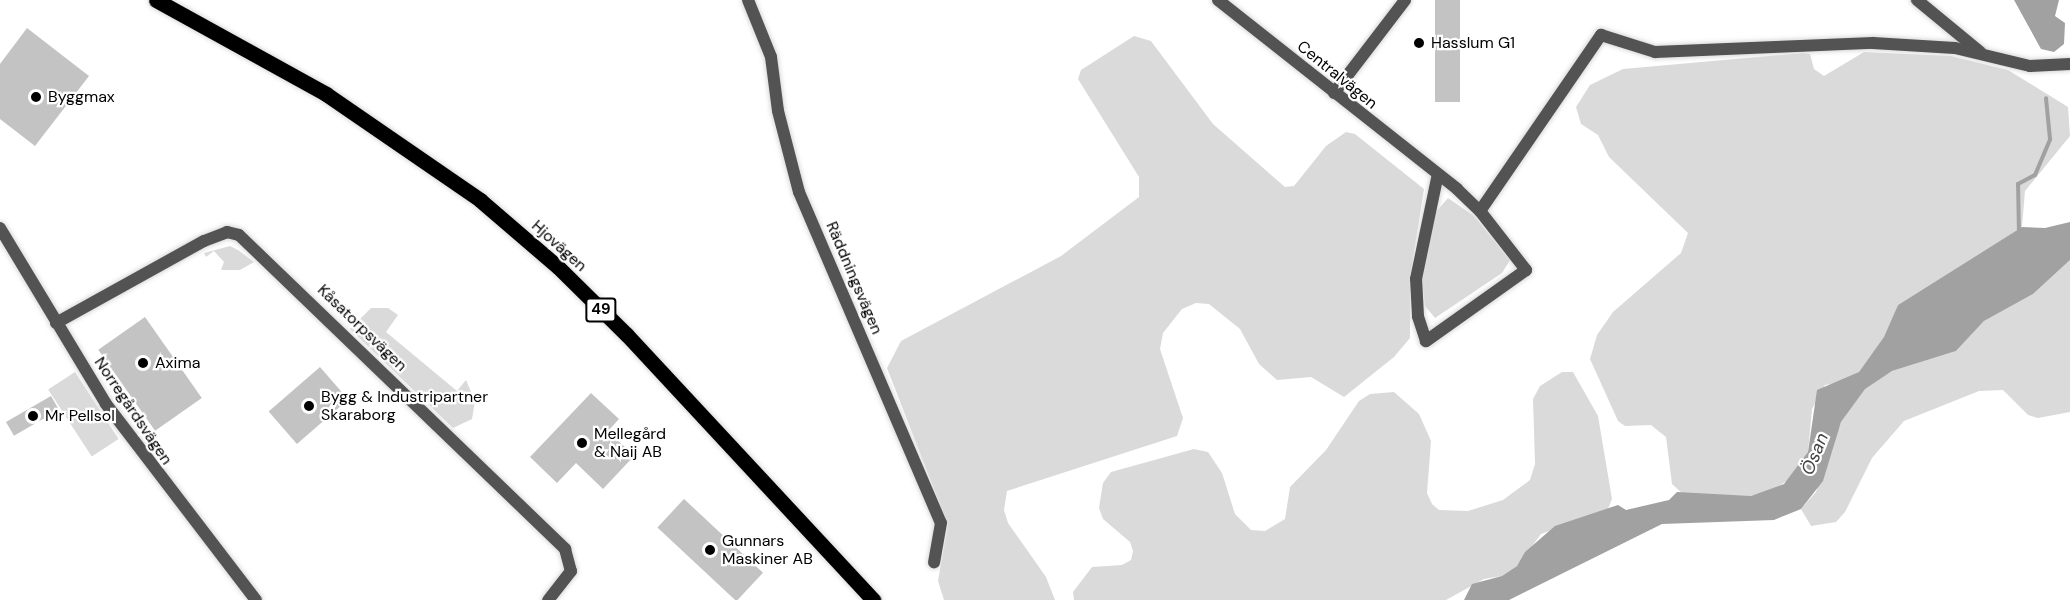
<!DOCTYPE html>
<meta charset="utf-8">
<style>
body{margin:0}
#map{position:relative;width:2070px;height:600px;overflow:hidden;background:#fff;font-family:"DM Sans",sans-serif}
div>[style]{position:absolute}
.green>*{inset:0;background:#dadada;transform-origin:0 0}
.water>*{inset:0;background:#a1a1a1}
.stream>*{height:4px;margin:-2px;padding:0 2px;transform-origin:2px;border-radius:2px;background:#a1a1a1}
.building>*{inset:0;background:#c3c3c3;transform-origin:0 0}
.roads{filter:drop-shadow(0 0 2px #dbdbdb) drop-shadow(0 0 2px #dbdbdb)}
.minor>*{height:12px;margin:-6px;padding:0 6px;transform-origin:6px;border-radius:6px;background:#535353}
.primary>*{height:15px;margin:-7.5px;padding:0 7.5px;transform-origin:7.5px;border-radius:7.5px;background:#000}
.dots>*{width:16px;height:16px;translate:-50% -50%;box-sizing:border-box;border:3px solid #fff;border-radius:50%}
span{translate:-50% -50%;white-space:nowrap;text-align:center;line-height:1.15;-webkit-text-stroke:4.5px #fff;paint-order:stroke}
.shield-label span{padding:2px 4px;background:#fff;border:2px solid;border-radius:4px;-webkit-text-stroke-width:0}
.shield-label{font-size:15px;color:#000;font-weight:700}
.poi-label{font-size:16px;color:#000}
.left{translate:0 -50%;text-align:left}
.street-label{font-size:16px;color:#000}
.water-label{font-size:18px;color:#424242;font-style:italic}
</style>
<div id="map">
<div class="green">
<i style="clip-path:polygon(1134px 36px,1151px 41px,1213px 124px,1285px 187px,1294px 186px,1326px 146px,1346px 132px,1355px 134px,1424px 189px,1410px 278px,1410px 338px,1394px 357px,1344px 397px,1311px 377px,1277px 380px,1259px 364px,1240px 329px,1209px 304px,1196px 303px,1182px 309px,1163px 333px,1160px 349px,1183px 418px,1177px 436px,1007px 491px,1004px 510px,1008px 523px,1046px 577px,1055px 600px,944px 600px,938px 581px,948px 525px,887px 368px,901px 341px,1061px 256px,1139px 197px,1139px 177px,1078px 79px,1081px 70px)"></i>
<i style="clip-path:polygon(1864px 52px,1951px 56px,2008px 70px,2068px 107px,2070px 136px,2025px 191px,2022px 227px,1898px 305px,1885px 337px,1859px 372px,1844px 382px,1825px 385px,1812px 409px,1808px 452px,1794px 476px,1773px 490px,1751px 496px,1684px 495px,1672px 484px,1666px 437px,1651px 425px,1625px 426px,1618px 421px,1590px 359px,1597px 335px,1613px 312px,1681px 253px,1688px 233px,1609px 157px,1598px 135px,1581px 124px,1576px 107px,1590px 85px,1623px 69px,1803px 53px,1810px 54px,1814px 69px,1824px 76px)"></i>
<i style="clip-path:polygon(1448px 198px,1474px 216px,1510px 260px,1502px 273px,1435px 318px,1425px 306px,1422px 279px,1436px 212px)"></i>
<i style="clip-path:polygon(230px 246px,238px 250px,254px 262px,240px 270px,221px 270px,224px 262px,214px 251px,206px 257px,204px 253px)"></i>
<i style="clip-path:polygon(2070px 260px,2070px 412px,2038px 418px,2028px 415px,2003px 390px,1979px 391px,1904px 421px,1872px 458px,1845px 512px,1836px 522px,1811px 526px,1801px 509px,1816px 492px,1841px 422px,1865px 388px,1892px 371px,1956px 351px,1984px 321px,2033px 294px)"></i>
<i style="clip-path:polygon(371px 308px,388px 308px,398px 315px,386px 332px,457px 391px,466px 380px,475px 401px,472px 419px,453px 428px,350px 329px)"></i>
<i style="left:75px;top:372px;width:80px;height:32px;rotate:57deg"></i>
<i style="clip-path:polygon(1562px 372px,1573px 372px,1598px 416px,1612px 499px,1608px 509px,1541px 534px,1517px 566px,1502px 576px,1484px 579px,1446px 600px,1074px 600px,1073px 592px,1092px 567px,1122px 565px,1131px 560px,1133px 551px,1130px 542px,1103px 519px,1099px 508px,1103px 483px,1111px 472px,1194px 449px,1208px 452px,1222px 473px,1235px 514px,1251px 530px,1265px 531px,1285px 519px,1290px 487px,1326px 450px,1359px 401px,1370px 394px,1394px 392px,1419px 414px,1431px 441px,1427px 493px,1432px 504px,1439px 510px,1468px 511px,1503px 500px,1530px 480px,1535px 464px,1533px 399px,1540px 386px)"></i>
</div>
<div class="water">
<i style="clip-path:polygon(2014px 0,2059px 0,2055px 16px,2065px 23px,2064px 44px,2054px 52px,2041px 49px)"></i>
<i style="clip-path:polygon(2070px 222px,2070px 260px,2033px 294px,1984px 321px,1956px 351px,1892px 371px,1865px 389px,1841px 422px,1823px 481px,1801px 509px,1774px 520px,1662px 524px,1509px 600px,1464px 600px,1472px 584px,1502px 576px,1517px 566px,1525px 552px,1555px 526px,1618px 505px,1626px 510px,1669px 500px,1677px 492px,1751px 496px,1784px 484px,1808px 452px,1817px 390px,1859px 372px,1884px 337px,1898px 305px,2022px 227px,2045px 228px)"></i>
</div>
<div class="stream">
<i style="left:2019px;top:234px;width:50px;rotate:-91.1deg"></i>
<i style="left:2018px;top:184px;width:19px;rotate:-28deg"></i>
<i style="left:2035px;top:175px;width:39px;rotate:-67deg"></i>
<i style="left:2050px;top:139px;width:41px;rotate:-95.6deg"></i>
</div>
<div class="building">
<i style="left:1435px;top:0;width:25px;height:102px"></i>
<i style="clip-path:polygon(27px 28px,89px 76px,35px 146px,0 119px,0 64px)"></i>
<i style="left:145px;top:317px;width:99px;height:57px;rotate:55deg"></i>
<i style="left:320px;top:367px;width:43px;height:68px;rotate:49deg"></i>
<i style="clip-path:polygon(591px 393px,619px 419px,608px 431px,634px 456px,603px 489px,576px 463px,557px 483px,530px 457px)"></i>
<i style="left:51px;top:396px;width:16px;height:52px;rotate:60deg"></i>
<i style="left:684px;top:499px;width:108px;height:39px;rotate:43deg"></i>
</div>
<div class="roads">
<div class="minor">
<i style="left:748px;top:0;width:61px;rotate:68deg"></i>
<i style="left:771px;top:57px;width:54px;rotate:82.6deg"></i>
<i style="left:778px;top:111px;width:84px;rotate:75.5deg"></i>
<i style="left:799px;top:192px;width:360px;rotate:66.8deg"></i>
<i style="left:941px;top:523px;width:40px;rotate:100deg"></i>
<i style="left:1218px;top:0;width:305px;rotate:38.3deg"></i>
<i style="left:1457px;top:189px;width:32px;rotate:44deg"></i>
<i style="left:1480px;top:211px;width:75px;rotate:52.1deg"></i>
<i style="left:1526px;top:270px;width:123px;rotate:144.6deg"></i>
<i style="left:1426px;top:341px;width:26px;rotate:-108deg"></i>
<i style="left:1418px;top:316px;width:37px;rotate:-93deg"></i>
<i style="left:1416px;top:279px;width:107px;rotate:-78.2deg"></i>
<i style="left:1917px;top:0;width:82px;rotate:39.5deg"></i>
<i style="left:1334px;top:93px;width:117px;rotate:-52.6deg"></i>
<i style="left:1480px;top:211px;width:214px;rotate:-55.5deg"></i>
<i style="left:1601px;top:35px;width:57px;rotate:17.5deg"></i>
<i style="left:1655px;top:52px;width:218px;rotate:-2.4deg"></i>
<i style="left:1873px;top:43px;width:82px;rotate:3.5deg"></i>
<i style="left:1955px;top:48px;width:77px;rotate:13.5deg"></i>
<i style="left:2030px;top:66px;width:40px;rotate:-2.9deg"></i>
<i style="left:0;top:228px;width:205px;rotate:58.9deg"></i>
<i style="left:106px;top:404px;width:247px;rotate:52.6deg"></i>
<i style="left:56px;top:323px;width:169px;rotate:-29deg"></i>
<i style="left:204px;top:241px;width:25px;rotate:-21deg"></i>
<i style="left:227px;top:232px;width:12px;rotate:14deg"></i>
<i style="left:239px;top:235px;width:453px;rotate:43.9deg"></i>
<i style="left:565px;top:549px;width:23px;rotate:75deg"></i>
<i style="left:571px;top:571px;width:37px;rotate:128deg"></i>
</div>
<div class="primary">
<i style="left:156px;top:0;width:194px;rotate:28.9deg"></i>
<i style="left:326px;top:94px;width:187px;rotate:34.5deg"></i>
<i style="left:480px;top:200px;width:103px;rotate:40.7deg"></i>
<i style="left:558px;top:267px;width:97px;rotate:44.6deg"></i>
<i style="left:627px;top:335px;width:362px;rotate:47.1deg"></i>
</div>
</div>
<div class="dots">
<i style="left:1419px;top:43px;background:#000"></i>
<i style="left:36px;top:97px;background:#000"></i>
<i style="left:143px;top:363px;background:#000"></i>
<i style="left:309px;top:406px;background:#000"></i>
<i style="left:33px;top:416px;background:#000"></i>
<i style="left:582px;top:443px;background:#000"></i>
<i style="left:710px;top:550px;background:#000"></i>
</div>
<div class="shield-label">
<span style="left:601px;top:310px">49</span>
</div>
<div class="poi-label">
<span class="left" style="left:1431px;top:43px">Hasslum G1</span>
<span class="left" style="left:48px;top:97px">Byggmax</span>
<span class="left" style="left:155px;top:363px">Axima</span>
<span class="left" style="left:321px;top:406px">Bygg &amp; Industripartner<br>Skaraborg</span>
<span class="left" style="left:45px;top:416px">Mr Pellsol</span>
<span class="left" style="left:594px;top:443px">Mellegård<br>&amp; Naij AB</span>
<span class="left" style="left:722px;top:550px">Gunnars<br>Maskiner AB</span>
</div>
<div class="street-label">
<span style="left:1337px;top:75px;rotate:39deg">Centralvägen</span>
<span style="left:559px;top:246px;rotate:42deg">Hjovägen</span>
<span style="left:854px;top:278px;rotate:67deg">Räddningsvägen</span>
<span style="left:362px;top:328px;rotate:44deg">Kåsatorpsvägen</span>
<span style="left:133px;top:411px;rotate:56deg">Norregårdsvägen</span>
</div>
<div class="water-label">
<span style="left:1815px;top:454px;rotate:-68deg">Ösan</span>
</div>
</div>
